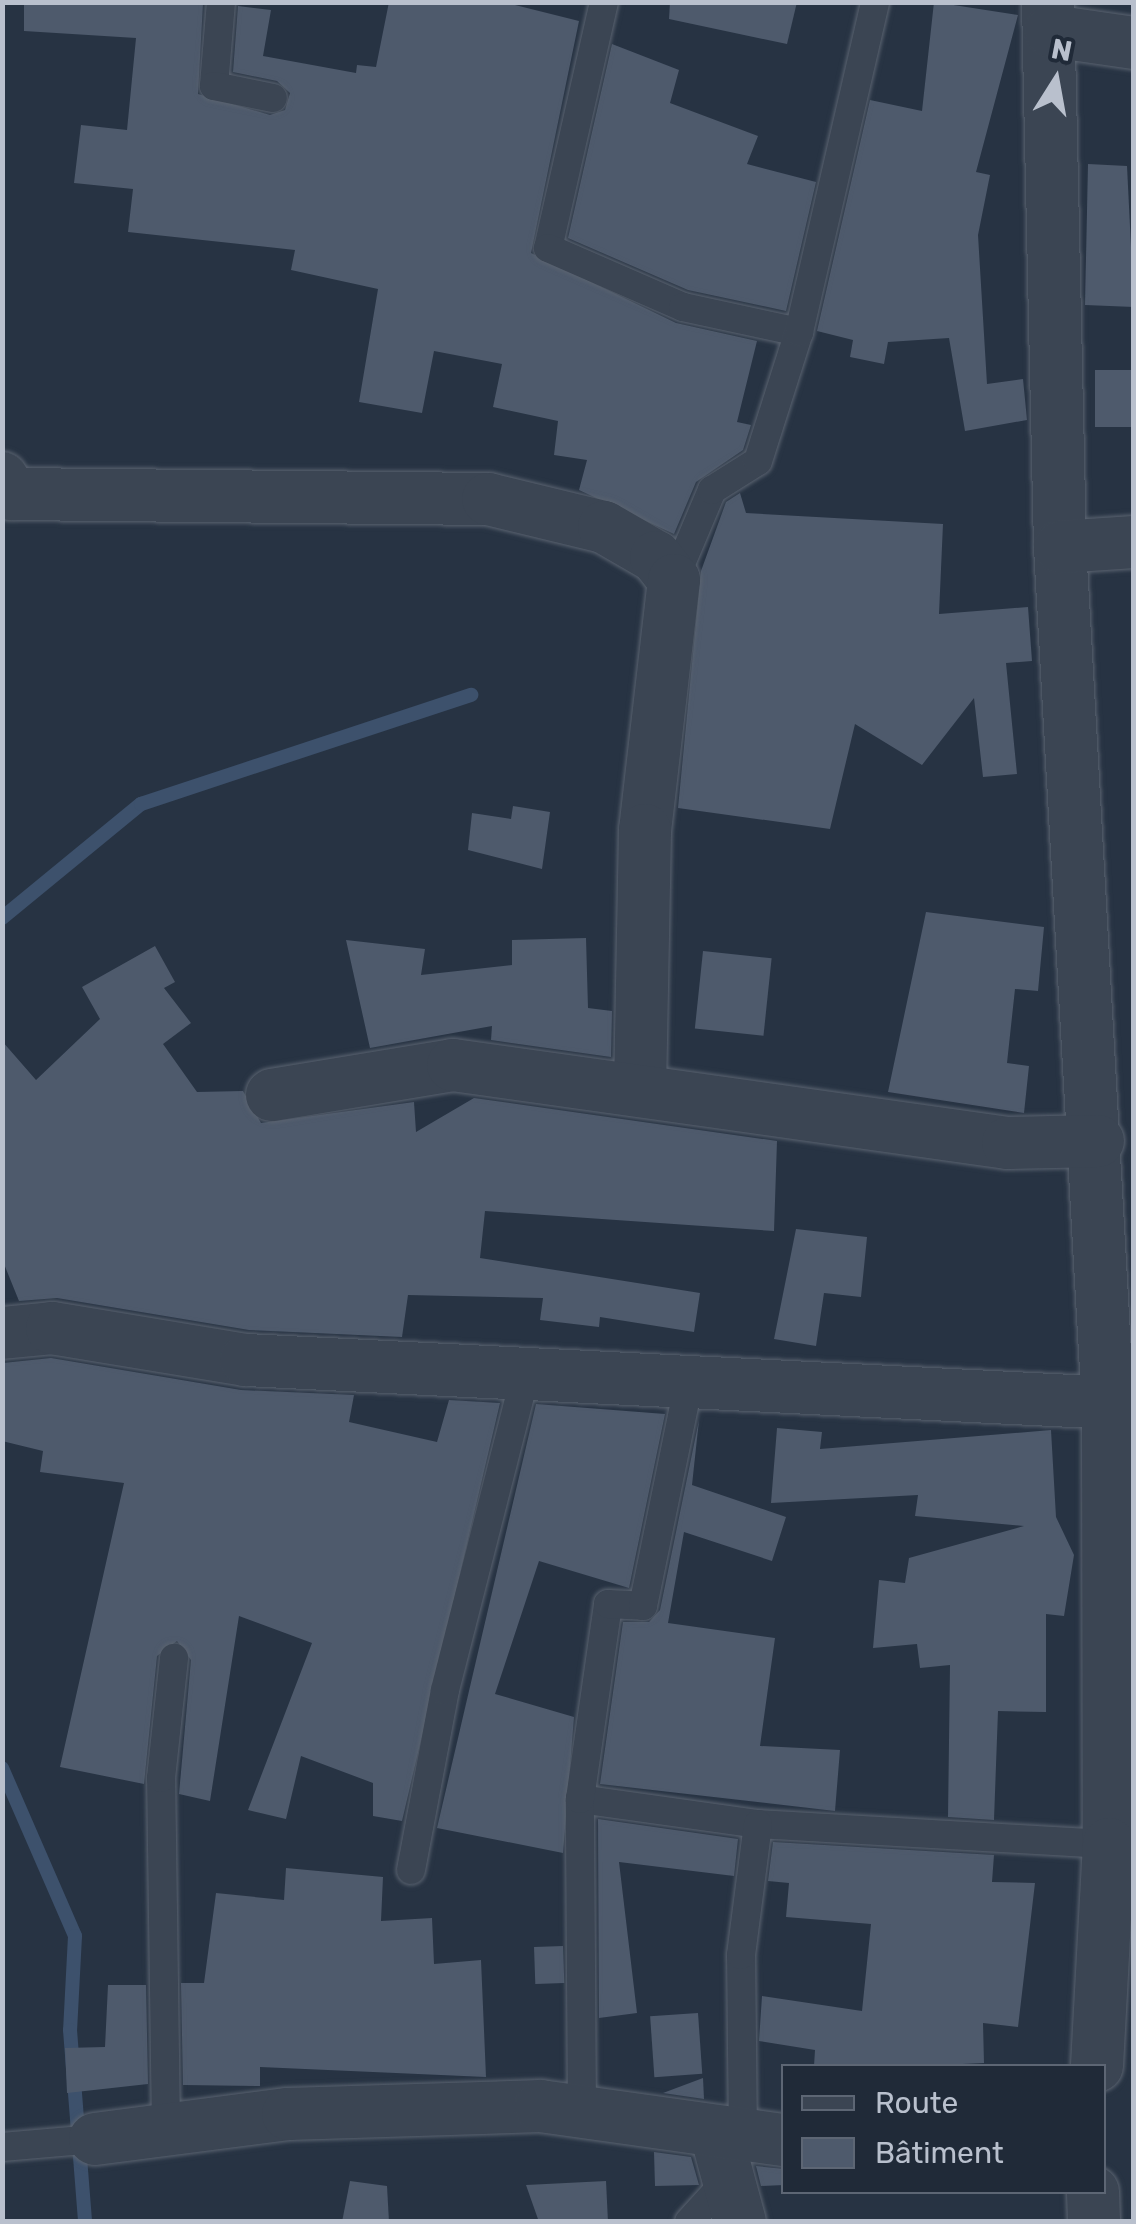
<!DOCTYPE html>
<meta charset="utf-8">
<style>
body{margin:0}
#map{position:relative;width:1136px;height:2224px;overflow:hidden;background:#273343;font-family:Rubik,sans-serif}
div>[style]{position:absolute}
.stream>*{height:14px;margin:-7px;padding:0 7px;transform-origin:7px;border-radius:7px;background:#3d516c}
.building>*{inset:0;background:#4e5a6c;transform-origin:0 0}
.roads{filter:drop-shadow(0 0 2px #5a6370) drop-shadow(0 0 2px #5a6370)}
.lane>*{height:28px;margin:-14px;padding:0 14px;transform-origin:14px;border-radius:14px;background:#3b4553}
.street>*{height:52px;margin:-26px;padding:0 26px;transform-origin:26px;border-radius:26px;background:#3b4553}
span{translate:-50% -50%;white-space:nowrap;text-align:center;line-height:1.15;-webkit-text-stroke:9px #202a38;paint-order:stroke}
.frame{position:absolute;inset:0;border:5px solid #b9c0cd;pointer-events:none}
.legend{position:absolute;left:781px;top:2064px;width:325px;height:130px;box-sizing:border-box;background:#202a38;border:2px solid #5d6674;margin:0;padding:12px 18px;list-style:none;font-size:30px;color:#b9c0cd}
.legend li{display:flex;align-items:center;gap:20px;height:50px}
.legend b{width:50px;border:2px solid #5d6674}
.north{position:absolute;left:1006px;top:30px;width:100px;height:100px;-webkit-text-stroke:8px #202a38;paint-order:stroke;rotate:11deg;font-size:28px;font-weight:700;line-height:40px;text-align:center;color:#b9c0cd}
.north::after{content:'';display:block;margin:auto;width:35px;height:45px;background:#b9c0cd;clip-path:polygon(50% 0,100% 100%,50% 72%,0 100%)}
</style>
<div id="map">
<div class="stream">
<i style="left:2px;top:918px;width:180px;rotate:-39.4deg"></i>
<i style="left:141px;top:804px;width:348px;rotate:-18.3deg"></i>
<i style="left:2px;top:1768px;width:183px;rotate:66.5deg"></i>
<i style="left:75px;top:1936px;width:94px;rotate:93deg"></i>
<i style="left:70px;top:2030px;width:193px;rotate:85.5deg"></i>
</div>
<div class="building">
<i style="clip-path:polygon(24px 2px,203px 3px,198px 94px,270px 115px,285px 110px,290px 93px,277px 81px,233px 72px,238px 6px,271px 10px,263px 56px,356px 73px,357px 65px,376px 67px,389px 2px,503px 2px,579px 21px,531px 253px,676px 323px,757px 341px,737px 422px,751px 425px,743px 450px,696px 482px,674px 534px,579px 490px,587px 460px,554px 455px,558px 421px,493px 407px,502px 364px,434px 351px,422px 413px,359px 402px,378px 289px,291px 270px,295px 250px,128px 232px,133px 189px,74px 183px,81px 125px,127px 130px,136px 38px,24px 31px)"></i>
<i style="clip-path:polygon(670px 2px,797px 2px,787px 44px,669px 19px)"></i>
<i style="clip-path:polygon(934px 2px,1018px 15px,976px 172px,990px 175px,978px 235px,987px 384px,1023px 379px,1027px 420px,965px 431px,949px 338px,888px 342px,884px 364px,850px 357px,853px 340px,817px 331px,870px 100px,922px 111px)"></i>
<i style="clip-path:polygon(612px 44px,679px 70px,670px 103px,758px 136px,747px 164px,816px 182px,786px 311px,688px 290px,568px 238px)"></i>
<i style="clip-path:polygon(1088px 164px,1127px 166px,1134px 307px,1085px 305px)"></i>
<i style="left:1134px;top:370px;width:57px;height:39px;rotate:90deg"></i>
<i style="clip-path:polygon(740px 493px,746px 513px,943px 524px,939px 614px,1028px 607px,1032px 661px,1006px 663px,1017px 774px,983px 777px,974px 698px,922px 765px,855px 724px,830px 829px,678px 808px,701px 571px,726px 502px)"></i>
<i style="clip-path:polygon(513px 806px,550px 812px,542px 869px,468px 850px,472px 813px,511px 819px)"></i>
<i style="clip-path:polygon(926px 912px,1044px 927px,1038px 991px,1015px 989px,1007px 1063px,1029px 1066px,1024px 1113px,888px 1092px)"></i>
<i style="clip-path:polygon(586px 938px,588px 1008px,612px 1011px,611px 1057px,491px 1040px,492px 1026px,370px 1048px,346px 940px,425px 949px,421px 975px,512px 965px,512px 940px)"></i>
<i style="clip-path:polygon(155px 946px,175px 982px,164px 988px,191px 1023px,163px 1044px,197px 1092px,243px 1091px,261px 1123px,414px 1102px,416px 1132px,474px 1098px,777px 1141px,774px 1231px,485px 1211px,480px 1258px,700px 1293px,694px 1332px,600px 1317px,599px 1327px,540px 1320px,543px 1298px,408px 1295px,402px 1337px,249px 1330px,57px 1298px,19px 1301px,2px 1259px,2px 1041px,36px 1080px,100px 1019px,82px 987px)"></i>
<i style="left:703px;top:951px;width:69px;height:78px;rotate:6deg"></i>
<i style="clip-path:polygon(796px 1229px,867px 1237px,861px 1297px,824px 1293px,816px 1346px,774px 1339px)"></i>
<i style="clip-path:polygon(51px 1358px,241px 1390px,354px 1395px,349px 1422px,437px 1442px,449px 1400px,500px 1403px,402px 1821px,373px 1816px,373px 1783px,301px 1756px,286px 1819px,248px 1810px,312px 1643px,239px 1616px,210px 1801px,179px 1794px,191px 1660px,177px 1641px,157px 1656px,144px 1784px,60px 1767px,124px 1483px,40px 1472px,43px 1451px,2px 1441px,3px 1363px)"></i>
<i style="clip-path:polygon(536px 1404px,665px 1414px,629px 1588px,539px 1561px,495px 1694px,574px 1717px,563px 1853px,437px 1828px)"></i>
<i style="clip-path:polygon(699px 1420px,692px 1485px,786px 1517px,772px 1561px,684px 1532px,668px 1623px,775px 1638px,760px 1746px,840px 1750px,835px 1811px,600px 1784px,623px 1622px,649px 1622px,660px 1610px)"></i>
<i style="clip-path:polygon(777px 1428px,822px 1432px,820px 1449px,1051px 1430px,1056px 1517px,1074px 1555px,1064px 1616px,1046px 1614px,1046px 1712px,998px 1711px,994px 1820px,948px 1817px,950px 1665px,920px 1668px,917px 1644px,873px 1648px,879px 1580px,905px 1583px,909px 1558px,1024px 1526px,915px 1516px,918px 1495px,771px 1503px)"></i>
<i style="clip-path:polygon(598px 1819px,738px 1839px,734px 1876px,619px 1862px,637px 2013px,599px 2018px)"></i>
<i style="clip-path:polygon(773px 1842px,994px 1855px,992px 1882px,1035px 1883px,1018px 2027px,983px 2023px,984px 2063px,919px 2066px,814px 2066px,815px 2050px,759px 2041px,762px 1996px,862px 2011px,871px 1924px,786px 1917px,789px 1883px,768px 1881px)"></i>
<i style="clip-path:polygon(286px 1868px,383px 1877px,381px 1921px,432px 1918px,434px 1964px,481px 1960px,486px 2077px,260px 2067px,260px 2086px,183px 2085px,181px 1983px,204px 1983px,216px 1893px,284px 1900px)"></i>
<i style="left:563px;top:1946px;width:37px;height:29px;rotate:88deg"></i>
<i style="clip-path:polygon(108px 1985px,146px 1985px,148px 2084px,67px 2093px,65px 2048px,105px 2047px)"></i>
<i style="left:698px;top:2013px;width:61px;height:48px;rotate:86deg"></i>
<i style="clip-path:polygon(703px 2078px,704px 2099px,663px 2093px)"></i>
<i style="clip-path:polygon(654px 2152px,691px 2157px,699px 2185px,655px 2186px)"></i>
<i style="clip-path:polygon(756px 2166px,784px 2169px,784px 2185px,761px 2186px)"></i>
<i style="clip-path:polygon(350px 2181px,387px 2186px,389px 2222px,342px 2222px)"></i>
<i style="clip-path:polygon(606px 2181px,608px 2222px,539px 2222px,526px 2185px)"></i>
</div>
<div class="roads">
<div class="lane">
<i style="left:221px;top:2px;width:84px;rotate:94.8deg"></i>
<i style="left:214px;top:86px;width:60px;rotate:11.5deg"></i>
<i style="left:604px;top:2px;width:252px;rotate:102.8deg"></i>
<i style="left:548px;top:248px;width:147px;rotate:23.6deg"></i>
<i style="left:683px;top:307px;width:119px;rotate:12.2deg"></i>
<i style="left:674px;top:580px;width:98px;rotate:-67.1deg"></i>
<i style="left:712px;top:490px;width:54px;rotate:-32.2deg"></i>
<i style="left:758px;top:461px;width:135px;rotate:-72.4deg"></i>
<i style="left:799px;top:332px;width:339px;rotate:-77deg"></i>
<i style="left:580px;top:1799px;width:180px;rotate:8deg"></i>
<i style="left:758px;top:1824px;width:352px;rotate:3.3deg"></i>
<i style="left:411px;top:1870px;width:183px;rotate:-79.3deg"></i>
<i style="left:445px;top:1690px;width:323px;rotate:-75.7deg"></i>
<i style="left:582px;top:2113px;width:314px;rotate:-90.4deg"></i>
<i style="left:580px;top:1799px;width:197px;rotate:-81.8deg"></i>
<i style="left:608px;top:1604px;width:35px;rotate:3deg"></i>
<i style="left:643px;top:1606px;width:224px;rotate:-78.4deg"></i>
<i style="left:166px;top:2129px;width:351px;rotate:-90.8deg"></i>
<i style="left:161px;top:1778px;width:121px;rotate:-83.8deg"></i>
<i style="left:743px;top:2140px;width:185px;rotate:-90.6deg"></i>
<i style="left:741px;top:1955px;width:132px;rotate:-82.6deg"></i>
<i style="left:2px;top:2147px;width:93px;rotate:-4.9deg"></i>
<i style="left:689px;top:2222px;width:58px;rotate:-47.8deg"></i>
</div>
<div class="street">
<i style="left:1048px;top:2px;width:545px;rotate:88.74deg"></i>
<i style="left:1060px;top:547px;width:860px;rotate:86.8deg"></i>
<i style="left:1108px;top:1406px;width:438px;rotate:89.9deg"></i>
<i style="left:1109px;top:1844px;width:222px;rotate:93.1deg"></i>
<i style="left:1051px;top:31px;width:84px;rotate:8.2deg"></i>
<i style="left:2px;top:478px;width:19px;rotate:58deg"></i>
<i style="left:12px;top:494px;width:476px;rotate:0.6deg"></i>
<i style="left:488px;top:499px;width:119px;rotate:13.6deg"></i>
<i style="left:604px;top:527px;width:60px;rotate:30deg"></i>
<i style="left:656px;top:557px;width:29px;rotate:52deg"></i>
<i style="left:674px;top:580px;width:252px;rotate:96.6deg"></i>
<i style="left:645px;top:830px;width:259px;rotate:91.1deg"></i>
<i style="left:1060px;top:547px;width:74px;rotate:-3.9deg"></i>
<i style="left:272px;top:1095px;width:183px;rotate:-9.4deg"></i>
<i style="left:453px;top:1065px;width:560px;rotate:8deg"></i>
<i style="left:1008px;top:1143px;width:90px;rotate:-1.3deg"></i>
<i style="left:2px;top:1333px;width:50px;rotate:-5.7deg"></i>
<i style="left:52px;top:1328px;width:197px;rotate:9.4deg"></i>
<i style="left:246px;top:1360px;width:889px;rotate:2.84deg"></i>
<i style="left:717px;top:2137px;width:88px;rotate:74.9deg"></i>
<i style="left:95px;top:2139px;width:195px;rotate:-7.4deg"></i>
<i style="left:288px;top:2114px;width:253px;rotate:-1.8deg"></i>
<i style="left:541px;top:2106px;width:245px;rotate:8deg"></i>
<i style="left:1093px;top:2192px;width:30px;rotate:88deg"></i>
</div>
</div>
<div class="frame"></div>
<ul class="legend">
<li><b style="height:12px;background:#3b4553"></b>Route</li>
<li><b style="height:28px;background:#4e5a6c"></b>Bâtiment</li>
</ul>
<div class="north">N</div>
</div>
